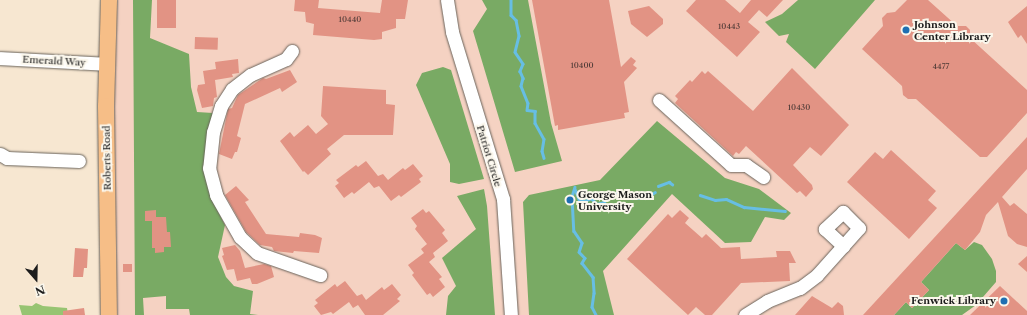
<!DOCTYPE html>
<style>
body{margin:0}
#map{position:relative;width:1027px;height:315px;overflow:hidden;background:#f7e7d1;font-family:"Libre Caslon Text",serif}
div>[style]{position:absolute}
.built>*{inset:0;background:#f5d2c2}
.green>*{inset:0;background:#97c472}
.forest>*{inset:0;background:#79aa64}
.stream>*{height:2.5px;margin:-1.25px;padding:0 1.25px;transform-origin:1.25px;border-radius:1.25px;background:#67bee4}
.building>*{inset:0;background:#e29384;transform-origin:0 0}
.roads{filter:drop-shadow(0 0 1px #69635b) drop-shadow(0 0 1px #69635b)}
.minor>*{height:13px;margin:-6.5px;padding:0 6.5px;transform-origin:6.5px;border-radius:6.5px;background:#fff}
.major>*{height:16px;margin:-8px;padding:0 8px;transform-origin:8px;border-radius:8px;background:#f6be87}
.dots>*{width:11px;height:11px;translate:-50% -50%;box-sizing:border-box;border:2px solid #fbf7ec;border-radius:50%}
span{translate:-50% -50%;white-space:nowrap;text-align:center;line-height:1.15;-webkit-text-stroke:4px #fbf7ec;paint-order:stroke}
.number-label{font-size:8px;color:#4e3a36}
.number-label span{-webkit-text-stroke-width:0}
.poi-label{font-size:10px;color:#1c1c1c;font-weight:700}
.left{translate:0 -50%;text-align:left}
.right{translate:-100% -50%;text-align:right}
.street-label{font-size:10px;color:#1c1c1c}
.north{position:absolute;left:16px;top:259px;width:40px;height:40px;-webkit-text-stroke:3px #fbf7ec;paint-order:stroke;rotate:160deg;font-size:11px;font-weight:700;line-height:16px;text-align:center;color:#1c1c1c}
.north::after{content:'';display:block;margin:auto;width:14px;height:18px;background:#1c1c1c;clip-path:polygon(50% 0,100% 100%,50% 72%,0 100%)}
</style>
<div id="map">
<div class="built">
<i style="clip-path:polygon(114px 0,1027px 0,1027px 315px,116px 315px,116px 252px,110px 149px)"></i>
</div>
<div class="green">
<i style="clip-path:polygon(36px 303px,43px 306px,67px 308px,68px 315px,22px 315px,19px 305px,32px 306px)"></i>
</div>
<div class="forest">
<i style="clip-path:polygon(133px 0,152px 0,150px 38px,189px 54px,191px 87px,197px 112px,213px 113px,211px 198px,225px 225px,218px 257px,226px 277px,234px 286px,253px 291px,250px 314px,258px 315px,190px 315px,189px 309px,166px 309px,166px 296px,143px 298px,144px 315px,135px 315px)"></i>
<i style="clip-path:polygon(482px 0,528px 0,551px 123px,562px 161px,515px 172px,473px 31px,487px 9px)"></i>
<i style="clip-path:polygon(798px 0,875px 0,815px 69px,786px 42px,789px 34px,779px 36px,765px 22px,782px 14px)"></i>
<i style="clip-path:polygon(443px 67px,451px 70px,484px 179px,459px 184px,450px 182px,450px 164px,416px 85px,422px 73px)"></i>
<i style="clip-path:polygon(657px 121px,725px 178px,759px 189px,791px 213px,784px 220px,765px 217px,751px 242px,725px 243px,672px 194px,603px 271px,614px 315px,529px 315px,523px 202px,529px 195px,600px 180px)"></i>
<i style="clip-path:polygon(484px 189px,487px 206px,495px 315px,446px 315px,448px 296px,456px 286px,442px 258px,476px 229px,457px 196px)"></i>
<i style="clip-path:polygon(974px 242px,982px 245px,992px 259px,996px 271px,996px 282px,976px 305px,962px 315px,894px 315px,906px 302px,912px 308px,929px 290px,921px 282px,956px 243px,965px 250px)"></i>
</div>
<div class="stream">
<i style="left:511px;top:0;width:15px;rotate:90deg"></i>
<i style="left:511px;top:15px;width:7px;rotate:45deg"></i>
<i style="left:516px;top:20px;width:16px;rotate:79deg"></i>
<i style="left:519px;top:36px;width:16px;rotate:104deg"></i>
<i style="left:515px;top:52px;width:14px;rotate:56deg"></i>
<i style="left:523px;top:64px;width:8px;rotate:113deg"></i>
<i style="left:520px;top:71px;width:8px;rotate:67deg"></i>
<i style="left:523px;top:78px;width:8px;rotate:104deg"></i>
<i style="left:521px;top:86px;width:18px;rotate:68deg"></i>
<i style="left:528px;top:103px;width:7px;rotate:98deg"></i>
<i style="left:527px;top:110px;width:8px;rotate:7deg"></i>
<i style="left:535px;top:111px;width:12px;rotate:90deg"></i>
<i style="left:535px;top:123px;width:18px;rotate:61deg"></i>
<i style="left:544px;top:139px;width:12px;rotate:99deg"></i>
<i style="left:542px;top:151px;width:7px;rotate:74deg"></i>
<i style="left:658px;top:186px;width:12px;rotate:-20deg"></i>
<i style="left:669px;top:182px;width:4px;rotate:34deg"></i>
<i style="left:575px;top:187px;width:10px;rotate:107deg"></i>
<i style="left:572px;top:197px;width:34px;rotate:87deg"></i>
<i style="left:574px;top:231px;width:14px;rotate:56deg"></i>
<i style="left:582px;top:243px;width:9px;rotate:108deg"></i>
<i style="left:579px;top:252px;width:8px;rotate:45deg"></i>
<i style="left:585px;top:258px;width:6px;rotate:121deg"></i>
<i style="left:582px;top:263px;width:18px;rotate:52deg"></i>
<i style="left:593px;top:277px;width:16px;rotate:86deg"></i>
<i style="left:594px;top:293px;width:14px;rotate:98deg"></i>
<i style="left:592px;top:307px;width:9px;rotate:63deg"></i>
<i style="left:575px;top:189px;width:11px;rotate:68deg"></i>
<i style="left:579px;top:199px;width:6px;rotate:18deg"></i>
<i style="left:585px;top:201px;width:7px;rotate:-27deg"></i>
<i style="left:591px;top:198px;width:8px;rotate:45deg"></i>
<i style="left:597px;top:204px;width:7px;rotate:-16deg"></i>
<i style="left:604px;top:202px;width:8px;rotate:-60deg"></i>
<i style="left:608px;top:195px;width:11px;rotate:-15deg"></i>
<i style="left:619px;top:192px;width:14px;rotate:25deg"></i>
<i style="left:632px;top:198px;width:15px;rotate:-4deg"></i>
<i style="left:647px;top:197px;width:9px;rotate:-32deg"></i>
<i style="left:700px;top:195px;width:16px;rotate:18deg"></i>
<i style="left:715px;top:200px;width:11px;rotate:-5deg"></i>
<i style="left:726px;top:199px;width:20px;rotate:24deg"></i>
<i style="left:744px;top:207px;width:41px;rotate:5.6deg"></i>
</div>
<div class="building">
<i style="left:157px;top:0;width:19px;height:28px"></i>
<i style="clip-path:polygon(295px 0,319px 0,318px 8px,380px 13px,382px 0,408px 0,405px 19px,396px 19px,396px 28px,382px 32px,382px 39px,374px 40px,313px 35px,314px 24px,306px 22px,305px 12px,294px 11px)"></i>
<i style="clip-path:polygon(532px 0,609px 0,621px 67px,631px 57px,636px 61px,633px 65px,637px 68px,624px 82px,629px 112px,624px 113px,625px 118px,558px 130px,558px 125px,555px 126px)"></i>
<i style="clip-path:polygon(696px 0,725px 0,740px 13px,751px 0,783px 0,767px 17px,759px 10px,748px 22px,760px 32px,737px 57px,686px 11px)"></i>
<i style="clip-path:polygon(907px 0,928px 0,957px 26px,966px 26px,970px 30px,970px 38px,1027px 90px,1027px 113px,987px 157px,980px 157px,916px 99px,908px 99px,903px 95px,902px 86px,862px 49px,883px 26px,882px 18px,887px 13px,895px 12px)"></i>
<i style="clip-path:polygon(649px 6px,663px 19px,663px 24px,647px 37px,631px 24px,628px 11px)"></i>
<i style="clip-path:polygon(1027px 6px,1027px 44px,1021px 35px,1018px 38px,1008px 22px)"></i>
<i style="left:195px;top:37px;width:23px;height:12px;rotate:2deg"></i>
<i style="clip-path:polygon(238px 59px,239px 73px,232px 74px,233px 77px,215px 80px,217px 97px,214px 98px,213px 106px,202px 108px,197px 90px,198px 85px,205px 84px,203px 71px,216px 69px,215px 62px)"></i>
<i style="clip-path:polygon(792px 68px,849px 125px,821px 156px,810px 147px,793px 165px,812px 185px,813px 189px,806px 197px,800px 191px,797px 193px,746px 146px,739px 154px,736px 152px,733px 156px,675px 103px,678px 99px,675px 96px,690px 80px,692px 82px,702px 71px,705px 74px,708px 71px,753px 111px)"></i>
<i style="clip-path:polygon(290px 70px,297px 82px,282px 92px,280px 88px,245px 104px,237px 136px,241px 138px,237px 152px,235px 152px,232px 159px,219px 154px,228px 109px,232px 108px,238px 95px,263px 78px,266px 79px)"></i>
<i style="clip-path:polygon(323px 86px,386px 90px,386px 104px,395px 105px,393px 135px,344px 135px,327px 149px,331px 154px,308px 175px,304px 171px,303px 172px,280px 141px,290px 132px,294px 137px,308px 125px,316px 134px,328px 124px,321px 116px)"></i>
<i style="clip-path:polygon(1027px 137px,1027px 169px,1002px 197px,1010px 206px,1014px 203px,1027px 214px,1027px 247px,1017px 244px,1008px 236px,998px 202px,986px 215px,980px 232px,965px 250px,956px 243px,921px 282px,929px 290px,912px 308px,906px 302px,894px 315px,863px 315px)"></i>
<i style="clip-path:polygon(891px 150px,936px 191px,928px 200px,937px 208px,909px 239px,847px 182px,875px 152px,883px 159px)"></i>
<i style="clip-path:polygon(366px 161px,378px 176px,383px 174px,388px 180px,403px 168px,405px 170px,413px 164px,423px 176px,419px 179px,421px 182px,401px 197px,399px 195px,391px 201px,379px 186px,374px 188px,369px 182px,354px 194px,352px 192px,344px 198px,335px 186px,339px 183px,336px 180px,356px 165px,358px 167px)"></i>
<i style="clip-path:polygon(236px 186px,249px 200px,245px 202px,266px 234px,299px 237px,300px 233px,315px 235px,322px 238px,319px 253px,294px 251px,293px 253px,274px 251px,272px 247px,260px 245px,246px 232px,225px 195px)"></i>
<i style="clip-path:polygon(423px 209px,426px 213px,429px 211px,445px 230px,442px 233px,448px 241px,433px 253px,435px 257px,429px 262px,442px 277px,439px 279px,445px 287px,433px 297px,430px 293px,427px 295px,412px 275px,414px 273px,408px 265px,424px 253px,421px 249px,427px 244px,415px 229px,417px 226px,411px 218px)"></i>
<i style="clip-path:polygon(156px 210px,156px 217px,166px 217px,167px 232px,170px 232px,171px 247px,164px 247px,164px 252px,155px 253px,155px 248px,152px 248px,152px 221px,145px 221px,145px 211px)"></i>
<i style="clip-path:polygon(680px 210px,689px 218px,685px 223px,702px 238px,706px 234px,721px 248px,740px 247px,741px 259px,777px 257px,776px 251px,790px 251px,796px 263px,789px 263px,790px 281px,741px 283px,712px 315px,705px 315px,696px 307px,688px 315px,627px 259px,668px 214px,672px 218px)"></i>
<i style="clip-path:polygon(235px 245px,240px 251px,245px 268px,264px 264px,271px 266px,274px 277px,257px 284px,252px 284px,250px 278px,237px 281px,234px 269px,227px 270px,222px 256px,224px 255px,222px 248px)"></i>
<i style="clip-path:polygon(75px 248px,88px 249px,87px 268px,84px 268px,83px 277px,73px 277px)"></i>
<i style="clip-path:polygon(1027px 256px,1027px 272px,1018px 264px)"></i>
<i style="left:123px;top:264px;width:9px;height:8px"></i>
<i style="clip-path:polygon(345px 281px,357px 296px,362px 294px,366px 300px,382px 287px,384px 290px,392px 284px,401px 295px,397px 299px,400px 301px,383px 315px,365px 315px,358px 305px,353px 308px,349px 302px,333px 314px,331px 312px,321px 315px,314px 306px,318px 303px,315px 300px,335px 284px,337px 287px)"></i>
<i style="clip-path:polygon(1000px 286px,1027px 311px,1027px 315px,970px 315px)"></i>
<i style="clip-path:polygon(812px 296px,832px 308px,838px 302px,843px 306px,844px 315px,795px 315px)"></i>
<i style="clip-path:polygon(84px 308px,85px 315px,63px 315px,63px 311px)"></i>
</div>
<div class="roads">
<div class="minor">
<i style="left:447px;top:0;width:32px;rotate:81deg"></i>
<i style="left:452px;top:32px;width:175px;rotate:73deg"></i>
<i style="left:503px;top:199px;width:116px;rotate:86.1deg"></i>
<i style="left:292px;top:51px;width:10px;rotate:127deg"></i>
<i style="left:286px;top:59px;width:39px;rotate:156deg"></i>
<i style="left:250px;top:75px;width:23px;rotate:142deg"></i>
<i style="left:232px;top:89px;width:20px;rotate:123deg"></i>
<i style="left:221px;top:106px;width:27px;rotate:107deg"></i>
<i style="left:213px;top:132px;width:36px;rotate:96deg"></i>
<i style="left:209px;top:168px;width:28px;rotate:75deg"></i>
<i style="left:216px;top:195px;width:48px;rotate:60.3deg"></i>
<i style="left:240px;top:237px;width:23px;rotate:43deg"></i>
<i style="left:257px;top:253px;width:67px;rotate:19.2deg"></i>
<i style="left:0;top:58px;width:107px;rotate:3.2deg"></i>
<i style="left:659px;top:100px;width:97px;rotate:42.1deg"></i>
<i style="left:731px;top:165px;width:15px"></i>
<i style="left:746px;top:165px;width:21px;rotate:35deg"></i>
<i style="left:0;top:154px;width:8px;rotate:30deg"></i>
<i style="left:7px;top:158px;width:72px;rotate:2.4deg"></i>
<i style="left:745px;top:315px;width:26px;rotate:-32deg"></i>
<i style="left:767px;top:301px;width:35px;rotate:-22deg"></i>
<i style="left:800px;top:288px;width:21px;rotate:-37deg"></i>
<i style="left:817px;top:275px;width:63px;rotate:-48.2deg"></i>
<i style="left:859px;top:228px;width:23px;rotate:-135deg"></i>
<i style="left:843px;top:212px;width:25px;rotate:137deg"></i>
<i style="left:825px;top:229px;width:25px;rotate:43deg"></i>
</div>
<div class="major">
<i style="left:109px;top:0;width:106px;rotate:91.6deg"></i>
<i style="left:106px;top:106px;width:209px;rotate:89.2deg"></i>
</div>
</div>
<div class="dots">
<i style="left:906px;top:30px;background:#1f6fb2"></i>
<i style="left:570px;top:200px;background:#1f6fb2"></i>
<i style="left:1004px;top:301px;background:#1f6fb2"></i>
</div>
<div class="number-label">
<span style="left:350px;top:20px">10440</span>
<span style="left:729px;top:27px">10443</span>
<span style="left:582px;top:66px">10400</span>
<span style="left:941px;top:67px">4477</span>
<span style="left:799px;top:108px">10430</span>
</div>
<div class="poi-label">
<span class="left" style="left:914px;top:30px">Johnson<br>Center Library</span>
<span class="left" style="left:578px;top:200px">George Mason<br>University</span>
<span class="right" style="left:996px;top:301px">Fenwick Library</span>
</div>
<div class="street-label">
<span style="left:54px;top:61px;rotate:3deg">Emerald Way</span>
<span style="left:489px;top:156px;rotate:73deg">Patriot Circle</span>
<span style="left:107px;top:158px;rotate:-91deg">Roberts Road</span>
</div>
<div class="north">N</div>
</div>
